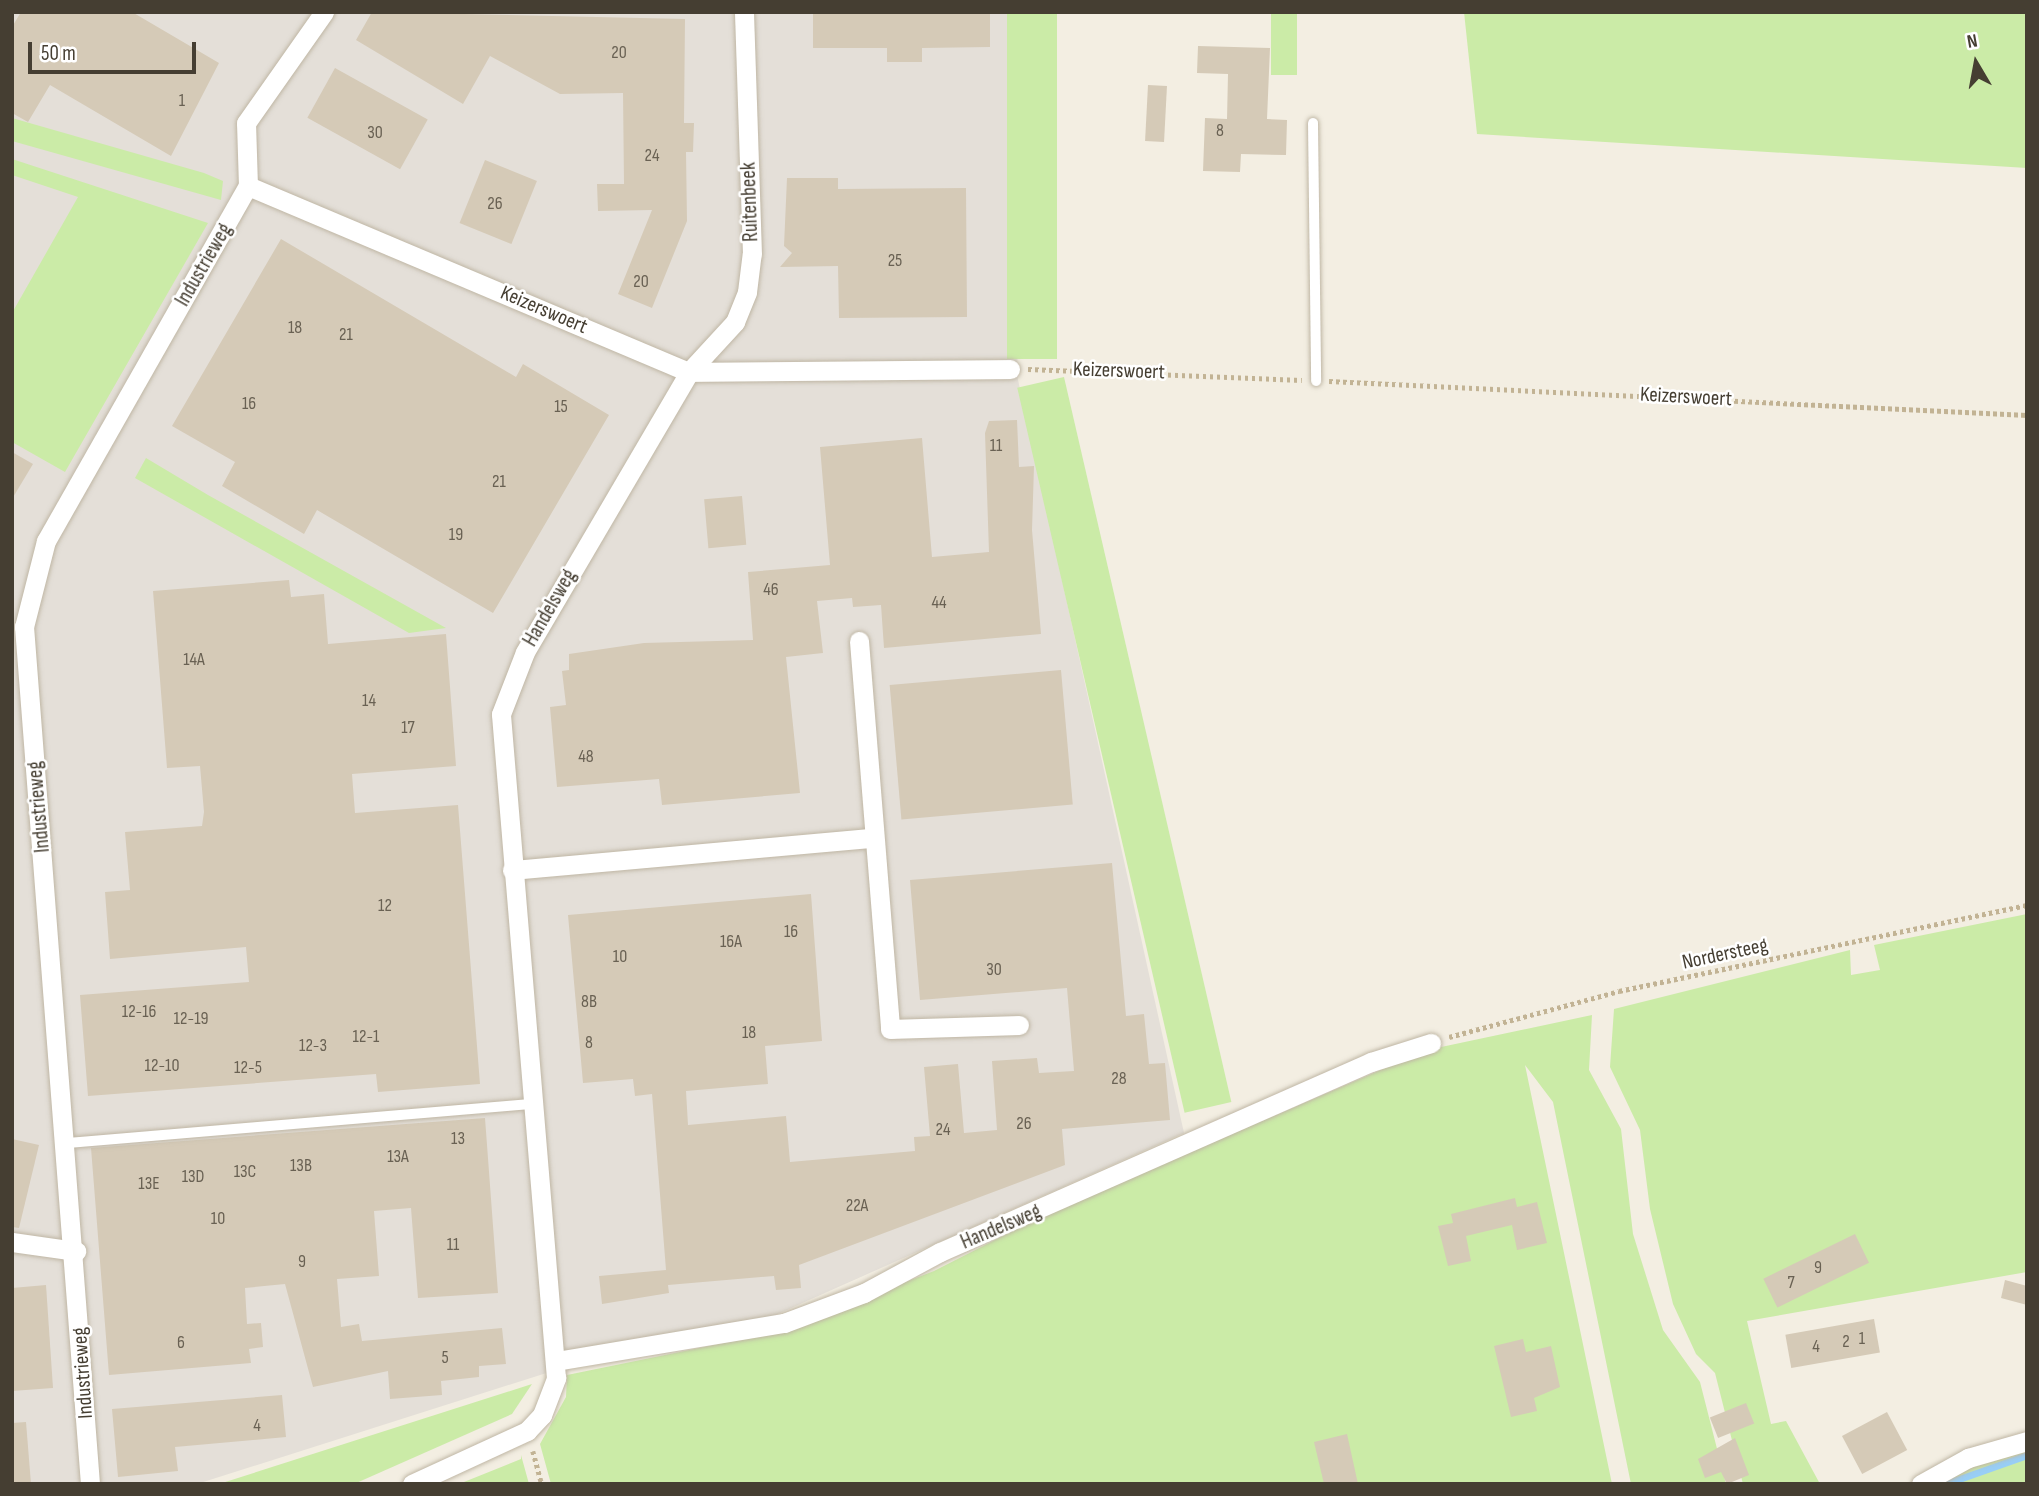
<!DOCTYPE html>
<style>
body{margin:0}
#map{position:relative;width:2039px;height:1496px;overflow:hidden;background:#f3eee2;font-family:"Sofia Sans Condensed",sans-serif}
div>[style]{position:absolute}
.industrial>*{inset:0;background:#e4dfd8}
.green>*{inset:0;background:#cbeba7;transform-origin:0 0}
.stream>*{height:7px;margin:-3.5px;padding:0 3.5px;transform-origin:3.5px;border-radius:3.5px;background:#98cef6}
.building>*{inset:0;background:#d5cab7;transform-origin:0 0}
.path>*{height:4.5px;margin-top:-2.25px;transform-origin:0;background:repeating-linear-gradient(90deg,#c2b394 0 3.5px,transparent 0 7px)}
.roads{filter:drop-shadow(0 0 2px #bfb6a4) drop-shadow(0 0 2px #bfb6a4)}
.lane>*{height:10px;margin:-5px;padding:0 5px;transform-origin:5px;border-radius:5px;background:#fff}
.street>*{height:19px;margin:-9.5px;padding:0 9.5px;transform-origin:9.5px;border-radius:9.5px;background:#fff}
span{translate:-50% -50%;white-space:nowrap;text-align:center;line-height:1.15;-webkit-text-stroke:5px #fff;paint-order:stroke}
.number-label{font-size:18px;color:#696153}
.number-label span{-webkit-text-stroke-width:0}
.street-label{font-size:21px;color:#453e32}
.frame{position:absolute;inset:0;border:14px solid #453e32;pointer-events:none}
.north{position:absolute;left:1941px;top:28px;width:70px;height:70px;-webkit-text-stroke:5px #fff;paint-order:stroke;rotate:350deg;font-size:19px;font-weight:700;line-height:28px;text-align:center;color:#453e32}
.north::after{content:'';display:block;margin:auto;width:24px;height:32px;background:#453e32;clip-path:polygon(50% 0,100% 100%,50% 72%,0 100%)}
.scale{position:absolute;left:28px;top:42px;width:168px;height:32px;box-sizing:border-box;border:4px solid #453e32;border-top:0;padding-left:9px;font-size:21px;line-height:24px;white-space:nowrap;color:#453e32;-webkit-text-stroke:5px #fff;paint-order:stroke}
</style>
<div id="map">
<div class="industrial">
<i style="clip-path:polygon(12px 12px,1007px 12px,1018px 380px,1184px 1133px,771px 1317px,578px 1363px,197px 1484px,12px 1484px)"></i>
</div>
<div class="green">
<i style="left:1007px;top:12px;width:50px;height:347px"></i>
<i style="left:1271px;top:12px;width:26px;height:63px"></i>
<i style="clip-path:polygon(1464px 12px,2027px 12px,2027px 168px,1477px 134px)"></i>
<i style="clip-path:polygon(12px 118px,204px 173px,223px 181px,221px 200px,12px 141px)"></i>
<i style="clip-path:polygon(12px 159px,208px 223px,65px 472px,12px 442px,12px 313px,78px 197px,12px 175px)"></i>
<i style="left:1064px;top:377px;width:744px;height:48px;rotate:77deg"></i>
<i style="clip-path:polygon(146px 458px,208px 495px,446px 628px,409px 633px,135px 478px)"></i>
<i style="clip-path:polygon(2027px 914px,2027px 1272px,1747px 1321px,1771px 1424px,1786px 1421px,1820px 1484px,1743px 1484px,1715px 1373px,1696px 1354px,1673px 1304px,1650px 1209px,1640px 1130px,1610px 1067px,1614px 1009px,1850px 950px,1851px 975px,1880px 970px,1874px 945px)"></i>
<i style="clip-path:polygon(1592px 1015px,1589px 1070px,1621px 1129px,1633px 1234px,1663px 1330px,1700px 1382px,1726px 1484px,1631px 1484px,1553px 1102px,1525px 1065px,1612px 1484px,551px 1484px,540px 1444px,566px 1397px,567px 1375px,773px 1333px,934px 1271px,1044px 1215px,1427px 1050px)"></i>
<i style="clip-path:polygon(532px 1384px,512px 1414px,354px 1484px,219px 1484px)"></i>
<i style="clip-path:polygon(2027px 1447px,2027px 1484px,1935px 1484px,2002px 1454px)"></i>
<i style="clip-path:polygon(521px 1455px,529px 1484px,459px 1484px,521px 1459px)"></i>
</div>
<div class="stream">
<i style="left:1945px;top:1484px;width:87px;rotate:-19.5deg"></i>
</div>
<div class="building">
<i style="clip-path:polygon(21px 12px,132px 12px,219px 63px,171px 156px,50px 85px,28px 122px,12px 113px,12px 27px)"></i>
<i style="clip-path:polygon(372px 12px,685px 19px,684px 123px,694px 123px,693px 152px,686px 152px,687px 221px,652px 308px,618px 294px,652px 210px,598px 211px,597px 184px,624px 184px,623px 93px,560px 94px,490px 56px,463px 104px,356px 40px)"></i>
<i style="clip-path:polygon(813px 12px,990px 12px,990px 47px,922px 48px,922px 62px,887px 62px,887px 48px,813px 48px)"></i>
<i style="clip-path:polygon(1198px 46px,1270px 48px,1267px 119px,1287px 120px,1286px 155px,1241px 154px,1240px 172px,1203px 171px,1205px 118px,1227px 119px,1228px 74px,1197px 73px)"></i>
<i style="left:335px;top:68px;width:106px;height:57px;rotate:29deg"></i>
<i style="left:1148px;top:85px;width:19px;height:56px;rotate:3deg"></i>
<i style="left:485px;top:160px;width:56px;height:68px;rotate:22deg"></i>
<i style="clip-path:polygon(787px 178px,838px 178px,838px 189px,966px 188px,967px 317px,839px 318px,838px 266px,780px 267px,792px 253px,784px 246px)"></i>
<i style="clip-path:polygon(281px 239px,516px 377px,523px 364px,609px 415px,493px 613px,317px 510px,304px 534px,222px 486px,235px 462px,172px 426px)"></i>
<i style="clip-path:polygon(1017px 420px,1019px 467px,1034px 466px,1032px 530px,1041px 634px,884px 648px,881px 605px,853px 607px,852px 598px,817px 601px,823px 653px,786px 657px,800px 793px,662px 805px,659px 779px,557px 787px,550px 707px,566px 705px,562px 671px,569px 670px,569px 654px,644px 643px,753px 640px,748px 572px,830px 565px,820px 447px,922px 438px,932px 557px,989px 552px,985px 433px,989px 421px)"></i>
<i style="clip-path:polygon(12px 452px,33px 464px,12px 499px)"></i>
<i style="left:742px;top:496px;width:49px;height:38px;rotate:85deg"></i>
<i style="clip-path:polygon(289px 580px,291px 597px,324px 594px,328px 644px,446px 634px,456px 766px,352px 774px,355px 813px,458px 805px,480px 1084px,378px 1092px,376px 1074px,88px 1096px,80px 995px,249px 982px,246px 947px,110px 959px,105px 892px,130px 890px,125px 832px,202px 826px,204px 812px,200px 766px,167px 768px,153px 591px)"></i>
<i style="left:1061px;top:670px;width:135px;height:172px;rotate:85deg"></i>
<i style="clip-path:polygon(1112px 863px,1126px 1016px,1144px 1014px,1149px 1064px,1165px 1063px,1170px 1120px,1062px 1129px,1065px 1165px,799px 1265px,801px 1288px,776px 1290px,774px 1276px,668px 1285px,669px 1293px,602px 1304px,599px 1276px,666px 1270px,652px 1094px,635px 1096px,633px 1079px,583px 1083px,568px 915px,811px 894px,822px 1041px,765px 1046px,768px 1084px,686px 1091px,688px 1125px,786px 1116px,790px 1162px,915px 1151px,914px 1137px,930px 1136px,924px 1067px,958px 1064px,964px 1133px,997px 1130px,992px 1061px,1037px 1058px,1039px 1073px,1074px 1071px,1067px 988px,920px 1000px,910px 880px)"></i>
<i style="clip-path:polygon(485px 1118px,498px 1293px,418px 1298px,411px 1208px,374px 1211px,379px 1276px,337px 1279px,341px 1327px,359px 1324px,362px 1341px,502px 1328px,506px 1364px,479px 1366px,479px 1377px,441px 1381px,442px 1395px,390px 1399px,388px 1371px,313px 1387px,285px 1284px,245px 1288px,247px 1324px,261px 1323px,263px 1347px,249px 1349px,251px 1363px,109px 1375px,91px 1148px)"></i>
<i style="clip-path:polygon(12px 1139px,39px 1145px,19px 1228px,12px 1227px)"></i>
<i style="clip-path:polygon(1515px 1198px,1517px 1207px,1537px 1202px,1547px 1243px,1517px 1250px,1512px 1225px,1466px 1236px,1471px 1261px,1448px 1266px,1438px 1226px,1453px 1223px,1451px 1214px)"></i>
<i style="left:1855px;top:1234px;width:32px;height:102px;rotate:64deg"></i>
<i style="clip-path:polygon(2005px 1280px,2027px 1286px,2027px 1305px,2001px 1298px)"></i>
<i style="clip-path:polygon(46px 1285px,53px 1388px,12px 1391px,12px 1288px)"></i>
<i style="left:1874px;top:1319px;width:34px;height:90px;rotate:80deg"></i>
<i style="clip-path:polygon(1523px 1339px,1526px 1352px,1551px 1346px,1560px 1387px,1534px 1398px,1537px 1411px,1511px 1417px,1494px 1346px)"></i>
<i style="clip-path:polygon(282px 1395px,286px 1437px,175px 1447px,178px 1471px,118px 1477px,112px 1409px)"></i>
<i style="left:1746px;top:1403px;width:22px;height:39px;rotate:68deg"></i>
<i style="left:1887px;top:1412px;width:43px;height:51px;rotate:62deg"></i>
<i style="clip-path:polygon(26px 1422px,31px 1484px,12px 1484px,12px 1423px)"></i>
<i style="clip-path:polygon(1347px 1434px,1358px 1484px,1324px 1484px,1314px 1442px)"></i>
<i style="clip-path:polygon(1735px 1438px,1749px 1475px,1727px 1484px,1721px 1472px,1705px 1478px,1698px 1459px)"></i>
</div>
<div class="path">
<i style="left:1028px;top:369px;width:274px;rotate:2.3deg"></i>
<i style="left:1329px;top:381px;width:699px;rotate:2.79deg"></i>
<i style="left:1449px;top:1037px;width:176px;rotate:-15.1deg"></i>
<i style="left:1619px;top:991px;width:417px;rotate:-11.9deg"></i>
<i style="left:533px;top:1451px;width:34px;rotate:75deg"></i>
</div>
<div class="roads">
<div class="lane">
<i style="left:1313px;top:123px;width:258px;rotate:89.3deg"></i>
<i style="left:67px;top:1143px;width:469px;rotate:-4.8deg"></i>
</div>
<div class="street">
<i style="left:248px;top:186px;width:479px;rotate:22.9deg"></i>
<i style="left:689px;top:372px;width:321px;rotate:-0.5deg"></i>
<i style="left:248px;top:186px;width:63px;rotate:-91.8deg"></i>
<i style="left:246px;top:123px;width:136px;rotate:-54.9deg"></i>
<i style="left:859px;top:641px;width:389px;rotate:85.4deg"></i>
<i style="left:890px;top:1029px;width:129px;rotate:-1.8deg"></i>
<i style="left:512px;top:870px;width:361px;rotate:-5.1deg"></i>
<i style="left:12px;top:1242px;width:65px;rotate:8deg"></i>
<i style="left:556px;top:1361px;width:231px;rotate:-9.5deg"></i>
<i style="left:784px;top:1323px;width:85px;rotate:-20.6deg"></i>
<i style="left:864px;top:1293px;width:86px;rotate:-28.3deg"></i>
<i style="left:940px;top:1252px;width:471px;rotate:-23.8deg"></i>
<i style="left:1371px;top:1062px;width:63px;rotate:-17.6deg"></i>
<i style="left:90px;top:1484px;width:860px;rotate:-94.4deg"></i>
<i style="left:24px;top:627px;width:89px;rotate:-75.7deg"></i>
<i style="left:46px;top:541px;width:408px;rotate:-60.4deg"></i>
<i style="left:412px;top:1484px;width:127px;rotate:-24.7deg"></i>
<i style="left:527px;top:1431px;width:22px;rotate:-47deg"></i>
<i style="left:542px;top:1415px;width:40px;rotate:-69deg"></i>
<i style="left:556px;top:1378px;width:666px;rotate:-94.74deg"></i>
<i style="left:501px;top:714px;width:66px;rotate:-68.8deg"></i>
<i style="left:525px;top:652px;width:324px;rotate:-59.6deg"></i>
<i style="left:689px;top:372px;width:68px;rotate:-47.4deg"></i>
<i style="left:735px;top:322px;width:32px;rotate:-68deg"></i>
<i style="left:747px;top:292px;width:38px;rotate:-83deg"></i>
<i style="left:752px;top:254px;width:242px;rotate:-91.9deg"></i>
<i style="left:1921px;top:1484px;width:54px;rotate:-29deg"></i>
<i style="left:1968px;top:1458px;width:61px;rotate:-16.1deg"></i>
</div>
</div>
<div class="number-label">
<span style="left:619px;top:53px">20</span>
<span style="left:182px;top:101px">1</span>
<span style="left:1220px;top:131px">8</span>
<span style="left:375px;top:133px">30</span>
<span style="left:652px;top:156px">24</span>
<span style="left:495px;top:204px">26</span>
<span style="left:895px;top:261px">25</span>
<span style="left:641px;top:282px">20</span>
<span style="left:295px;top:328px">18</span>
<span style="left:346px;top:335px">21</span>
<span style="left:249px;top:404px">16</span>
<span style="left:561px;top:407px">15</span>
<span style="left:996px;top:446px">11</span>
<span style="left:499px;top:482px">21</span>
<span style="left:456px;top:535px">19</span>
<span style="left:771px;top:590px">46</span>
<span style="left:939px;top:603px">44</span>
<span style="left:194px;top:660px">14A</span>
<span style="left:369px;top:701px">14</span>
<span style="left:408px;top:728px">17</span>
<span style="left:586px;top:757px">48</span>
<span style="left:385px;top:906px">12</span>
<span style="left:791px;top:932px">16</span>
<span style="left:731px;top:942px">16A</span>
<span style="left:620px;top:957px">10</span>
<span style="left:994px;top:970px">30</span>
<span style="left:589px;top:1002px">8B</span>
<span style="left:139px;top:1012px">12-16</span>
<span style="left:191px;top:1019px">12-19</span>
<span style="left:749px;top:1033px">18</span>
<span style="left:366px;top:1037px">12-1</span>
<span style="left:589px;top:1043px">8</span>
<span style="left:313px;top:1046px">12-3</span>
<span style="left:162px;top:1066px">12-10</span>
<span style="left:248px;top:1068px">12-5</span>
<span style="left:1119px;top:1079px">28</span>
<span style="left:1024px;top:1124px">26</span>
<span style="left:943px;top:1130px">24</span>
<span style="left:458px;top:1139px">13</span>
<span style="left:398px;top:1157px">13A</span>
<span style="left:301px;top:1166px">13B</span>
<span style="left:245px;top:1172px">13C</span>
<span style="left:193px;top:1177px">13D</span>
<span style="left:149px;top:1184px">13E</span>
<span style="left:857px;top:1206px">22A</span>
<span style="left:218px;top:1219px">10</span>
<span style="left:453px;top:1245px">11</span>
<span style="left:302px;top:1262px">9</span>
<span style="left:1818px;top:1268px">9</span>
<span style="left:1791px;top:1283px">7</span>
<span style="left:1862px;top:1339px">1</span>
<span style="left:1846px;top:1342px">2</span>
<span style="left:181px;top:1343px">6</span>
<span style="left:1816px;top:1347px">4</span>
<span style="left:445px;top:1358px">5</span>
<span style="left:257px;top:1426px">4</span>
</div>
<div class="street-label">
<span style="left:750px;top:202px;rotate:-92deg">Ruitenbeek</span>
<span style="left:204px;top:265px;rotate:-60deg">Industrieweg</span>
<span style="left:544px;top:310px;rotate:23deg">Keizerswoert</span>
<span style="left:1119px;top:371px;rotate:2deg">Keizerswoert</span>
<span style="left:1686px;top:397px;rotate:3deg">Keizerswoert</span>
<span style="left:550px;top:608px;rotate:-60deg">Handelsweg</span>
<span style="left:39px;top:807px;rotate:-95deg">Industrieweg</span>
<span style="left:1725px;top:954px;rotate:-12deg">Nordersteeg</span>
<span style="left:1001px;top:1227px;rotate:-23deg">Handelsweg</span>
<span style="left:83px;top:1373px;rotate:-94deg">Industrieweg</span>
</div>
<div class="frame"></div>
<div class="north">N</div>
<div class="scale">50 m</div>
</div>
